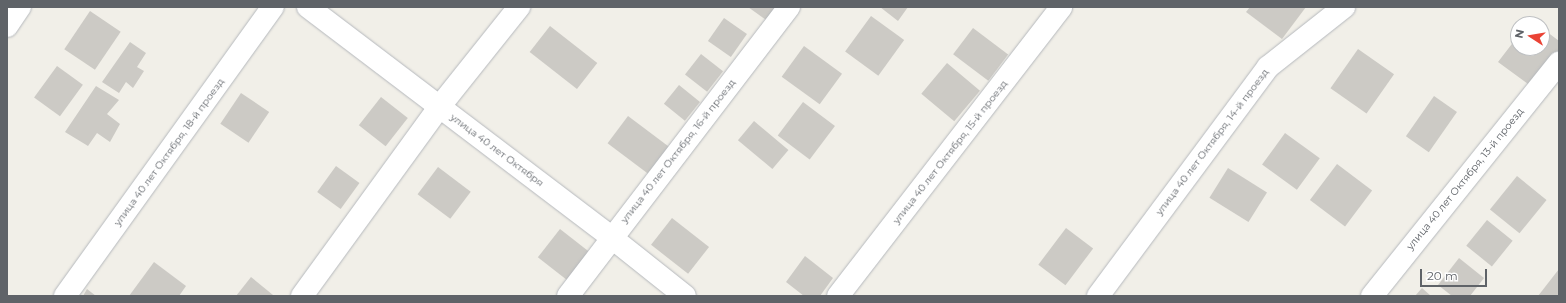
<!DOCTYPE html>
<meta charset="utf-8">
<style>
body{margin:0}
#map{position:relative;width:1566px;height:303px;overflow:hidden;background:#f1efe8;font-family:Montserrat,sans-serif}
div>[style]{position:absolute}
.building>*{inset:0;background:#cccac5;transform-origin:0 0}
.roads{filter:drop-shadow(0 0 1px #b5b8bc) drop-shadow(0 0 1px #b5b8bc)}
.street>*{height:22px;margin:-11px;padding:0 11px;transform-origin:11px;border-radius:11px;background:#fff}
span{translate:-50% -50%;white-space:nowrap;text-align:center;line-height:1.15;-webkit-text-stroke:3px #fff;paint-order:stroke}
.street-label{font-size:10px;color:#5f6368}
.frame{position:absolute;inset:0;border:8px solid #5f6368;pointer-events:none}
.north{position:absolute;left:1510px;top:16px;width:40px;height:40px;box-sizing:border-box;background:#fff;border:1px solid #bfc1c3;border-radius:50%;rotate:282deg;font-size:11px;font-weight:700;line-height:16px;text-align:center;color:#5f6368}
.north::after{content:'';display:block;margin:auto;width:14px;height:18px;background:#ea4335;clip-path:polygon(50% 0,100% 100%,50% 72%,0 100%)}
.scale{position:absolute;left:1420px;top:269px;width:67px;height:18px;box-sizing:border-box;border:2px solid #5f6368;border-top:0;padding-left:5px;font-size:12px;line-height:14px;white-space:nowrap;color:#5f6368;-webkit-text-stroke:3px #fff;paint-order:stroke}
</style>
<div id="map">
<div class="building">
<i style="clip-path:polygon(748px 7px,779px 7px,769px 22px)"></i>
<i style="clip-path:polygon(880px 7px,908px 7px,898px 21px)"></i>
<i style="clip-path:polygon(1250px 7px,1306px 7px,1282px 39px,1246px 12px)"></i>
<i style="left:90px;top:11px;width:37px;height:46px;rotate:34deg"></i>
<i style="left:871px;top:16px;width:41px;height:44px;rotate:36deg"></i>
<i style="left:724px;top:18px;width:28px;height:28px;rotate:35deg"></i>
<i style="clip-path:polygon(1530px 20px,1536px 24px,1527px 24px)"></i>
<i style="left:550px;top:26px;width:60px;height:33px;rotate:38deg"></i>
<i style="left:973px;top:28px;width:44px;height:33px;rotate:37deg"></i>
<i style="clip-path:polygon(1542px 28px,1559px 41px,1559px 51px,1532px 87px,1498px 62px,1518px 36px,1518px 48px,1542px 48px)"></i>
<i style="clip-path:polygon(130px 42px,146px 53px,137px 67px,144px 71px,133px 88px,126px 82px,119px 93px,102px 82px)"></i>
<i style="left:804px;top:46px;width:47px;height:38px;rotate:36deg"></i>
<i style="left:1358px;top:49px;width:44px;height:48px;rotate:35deg"></i>
<i style="left:701px;top:54px;width:28px;height:26px;rotate:38deg"></i>
<i style="left:947px;top:63px;width:43px;height:40px;rotate:40deg"></i>
<i style="left:57px;top:66px;width:32px;height:39px;rotate:36deg"></i>
<i style="left:679px;top:85px;width:27px;height:24px;rotate:39deg"></i>
<i style="clip-path:polygon(96px 86px,119px 100px,107px 114px,120px 124px,110px 142px,97px 133px,88px 146px,65px 132px)"></i>
<i style="left:241px;top:93px;width:34px;height:37px;rotate:34deg"></i>
<i style="left:1434px;top:96px;width:28px;height:49px;rotate:35deg"></i>
<i style="left:381px;top:97px;width:34px;height:36px;rotate:38deg"></i>
<i style="left:803px;top:102px;width:40px;height:42px;rotate:37deg"></i>
<i style="left:628px;top:116px;width:55px;height:34px;rotate:37deg"></i>
<i style="left:754px;top:121px;width:45px;height:25px;rotate:40deg"></i>
<i style="left:1285px;top:133px;width:43px;height:39px;rotate:36deg"></i>
<i style="left:1337px;top:164px;width:44px;height:45px;rotate:37deg"></i>
<i style="left:336px;top:166px;width:29px;height:32px;rotate:36deg"></i>
<i style="left:438px;top:167px;width:41px;height:34px;rotate:37deg"></i>
<i style="left:1228px;top:168px;width:46px;height:35px;rotate:32deg"></i>
<i style="left:1517px;top:176px;width:38px;height:43px;rotate:39deg"></i>
<i style="left:672px;top:218px;width:47px;height:34px;rotate:38deg"></i>
<i style="left:1487px;top:220px;width:33px;height:33px;rotate:39deg"></i>
<i style="left:1066px;top:228px;width:34px;height:46px;rotate:37deg"></i>
<i style="left:560px;top:229px;width:41px;height:36px;rotate:38deg"></i>
<i style="clip-path:polygon(805px 256px,833px 278px,820px 296px,804px 296px,786px 282px)"></i>
<i style="clip-path:polygon(1459px 258px,1484px 278px,1470px 296px,1452px 296px,1438px 285px)"></i>
<i style="clip-path:polygon(154px 262px,186px 286px,179px 296px,129px 296px)"></i>
<i style="clip-path:polygon(1559px 269px,1559px 296px,1538px 296px)"></i>
<i style="clip-path:polygon(251px 277px,273px 295px,272px 296px,236px 296px)"></i>
<i style="clip-path:polygon(1422px 288px,1431px 296px,1415px 296px)"></i>
<i style="clip-path:polygon(87px 289px,96px 296px,83px 296px)"></i>
</div>
<div class="roads">
<div class="street">
<i style="left:308px;top:7px;width:382px;rotate:37.2deg"></i>
<i style="left:612px;top:238px;width:93px;rotate:38.5deg"></i>
<i style="left:7px;top:26px;width:23px;rotate:-56deg"></i>
<i style="left:65px;top:296px;width:356px;rotate:-54.3deg"></i>
<i style="left:302px;top:296px;width:235px;rotate:-54deg"></i>
<i style="left:440px;top:106px;width:127px;rotate:-51.4deg"></i>
<i style="left:568px;top:296px;width:364px;rotate:-52.6deg"></i>
<i style="left:838px;top:296px;width:365px;rotate:-52.3deg"></i>
<i style="left:1098px;top:296px;width:285px;rotate:-53.4deg"></i>
<i style="left:1268px;top:67px;width:97px;rotate:-38.3deg"></i>
<i style="left:1372px;top:296px;width:299px;rotate:-51.3deg"></i>
</div>
</div>
<div class="street-label">
<span style="left:1212px;top:142px;rotate:-53deg">улица 40 лет Октября, 14-й проезд</span>
<span style="left:497px;top:150px;rotate:37deg">улица 40 лет Октября</span>
<span style="left:678px;top:151px;rotate:-52deg">улица 40 лет Октября, 16-й проезд</span>
<span style="left:169px;top:152px;rotate:-54deg">улица 40 лет Октября, 18-й проезд</span>
<span style="left:950px;top:152px;rotate:-52deg">улица 40 лет Октября, 15-й проезд</span>
<span style="left:1465px;top:179px;rotate:-51deg">улица 40 лет Октября, 13-й проезд</span>
</div>
<div class="frame"></div>
<div class="north">N</div>
<div class="scale">20 m</div>
</div>
